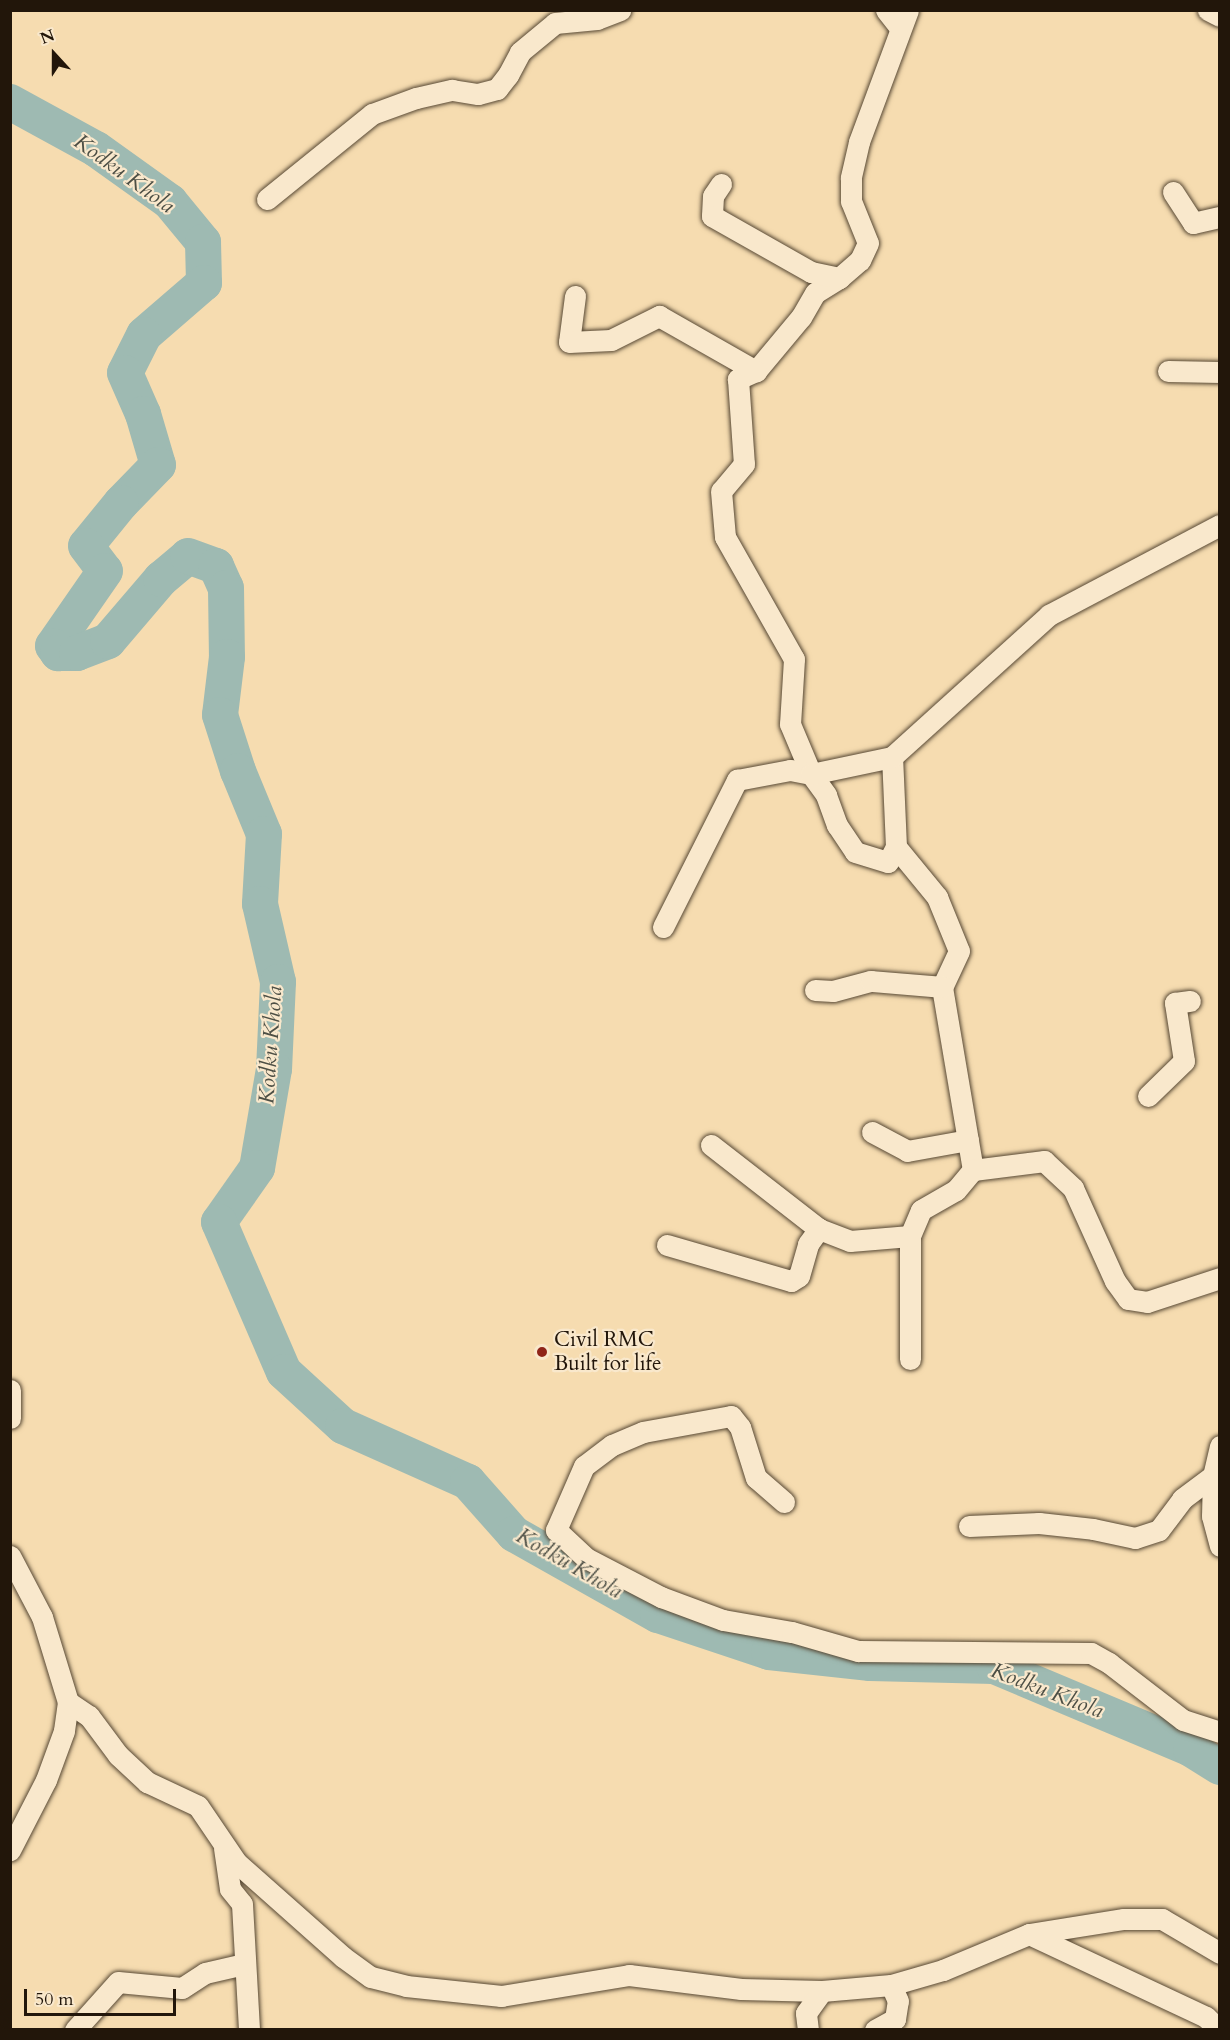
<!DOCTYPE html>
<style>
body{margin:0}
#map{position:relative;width:1230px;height:2040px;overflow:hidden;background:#f6dcb0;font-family:Cardo,serif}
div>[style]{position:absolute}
.river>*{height:36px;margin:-18px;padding:0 18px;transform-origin:18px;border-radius:18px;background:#9ebab2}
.roads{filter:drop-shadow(0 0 2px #574834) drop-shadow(0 0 2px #574834)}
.street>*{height:21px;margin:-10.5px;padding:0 10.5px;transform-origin:10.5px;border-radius:10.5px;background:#f9e8cc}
.dots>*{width:16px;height:16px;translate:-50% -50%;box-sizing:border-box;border:3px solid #f9e8cc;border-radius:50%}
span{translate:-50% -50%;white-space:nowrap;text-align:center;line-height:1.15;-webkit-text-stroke:4.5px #f9e8cc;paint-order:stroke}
.poi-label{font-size:21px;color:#22160a}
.left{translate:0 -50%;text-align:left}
.water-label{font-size:22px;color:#4d4f45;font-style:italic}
.frame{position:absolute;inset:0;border:12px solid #22160a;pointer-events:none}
.north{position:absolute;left:24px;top:24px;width:60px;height:60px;-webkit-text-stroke:4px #f9e8cc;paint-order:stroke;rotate:339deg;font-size:16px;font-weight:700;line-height:24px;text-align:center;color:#22160a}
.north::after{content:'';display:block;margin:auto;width:21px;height:27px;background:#22160a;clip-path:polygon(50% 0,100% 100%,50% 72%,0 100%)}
.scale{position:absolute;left:24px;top:1989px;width:152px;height:27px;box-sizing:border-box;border:3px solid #22160a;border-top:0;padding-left:8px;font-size:18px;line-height:21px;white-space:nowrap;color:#22160a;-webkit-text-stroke:4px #f9e8cc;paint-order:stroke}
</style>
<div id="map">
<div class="river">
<i style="left:10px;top:102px;width:98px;rotate:28.7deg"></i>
<i style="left:96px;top:149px;width:91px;rotate:35.6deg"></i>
<i style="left:170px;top:202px;width:52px;rotate:50.5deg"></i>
<i style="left:203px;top:242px;width:41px;rotate:88.6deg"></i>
<i style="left:204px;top:283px;width:79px;rotate:139.1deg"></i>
<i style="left:144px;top:335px;width:42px;rotate:116.6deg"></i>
<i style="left:125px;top:373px;width:45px;rotate:66.3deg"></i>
<i style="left:143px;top:414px;width:53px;rotate:73.6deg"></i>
<i style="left:158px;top:465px;width:53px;rotate:134.2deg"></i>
<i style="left:121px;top:503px;width:55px;rotate:129.1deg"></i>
<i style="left:86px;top:546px;width:31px;rotate:53deg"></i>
<i style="left:105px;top:571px;width:91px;rotate:124.7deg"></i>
<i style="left:53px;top:646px;width:9px;rotate:54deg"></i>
<i style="left:58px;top:653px;width:19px"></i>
<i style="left:77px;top:653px;width:33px;rotate:-21deg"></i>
<i style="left:108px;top:641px;width:82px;rotate:-49.5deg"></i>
<i style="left:161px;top:579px;width:35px;rotate:-40deg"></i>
<i style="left:188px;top:556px;width:30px;rotate:20deg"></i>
<i style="left:216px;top:566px;width:24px;rotate:66deg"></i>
<i style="left:226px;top:588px;width:69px;rotate:89.2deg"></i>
<i style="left:227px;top:657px;width:58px;rotate:96.9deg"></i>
<i style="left:220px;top:715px;width:59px;rotate:72.2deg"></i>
<i style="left:238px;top:771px;width:68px;rotate:67.6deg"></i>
<i style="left:264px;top:834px;width:70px;rotate:93.3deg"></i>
<i style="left:260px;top:904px;width:80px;rotate:77deg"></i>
<i style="left:278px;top:982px;width:87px;rotate:92.6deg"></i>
<i style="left:274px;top:1069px;width:100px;rotate:99.7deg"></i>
<i style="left:257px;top:1168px;width:66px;rotate:125.1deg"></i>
<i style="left:219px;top:1222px;width:163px;rotate:66.6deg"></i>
<i style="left:284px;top:1372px;width:80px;rotate:42.5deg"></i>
<i style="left:343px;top:1426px;width:137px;rotate:24.1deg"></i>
<i style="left:468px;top:1482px;width:69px;rotate:48.5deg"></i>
<i style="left:514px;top:1534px;width:165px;rotate:29.4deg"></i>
<i style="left:658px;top:1615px;width:117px;rotate:18.4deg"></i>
<i style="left:769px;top:1652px;width:102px;rotate:6.2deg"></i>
<i style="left:870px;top:1663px;width:124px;rotate:1.4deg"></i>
<i style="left:994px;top:1666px;width:214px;rotate:22.8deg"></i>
<i style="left:1191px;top:1749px;width:34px;rotate:32deg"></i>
</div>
<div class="roads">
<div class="street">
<i style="left:886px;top:10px;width:23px;rotate:52deg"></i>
<i style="left:908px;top:10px;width:141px;rotate:110.4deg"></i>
<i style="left:859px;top:142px;width:37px;rotate:103deg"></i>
<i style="left:851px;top:178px;width:23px;rotate:90deg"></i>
<i style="left:851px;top:201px;width:45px;rotate:68deg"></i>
<i style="left:868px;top:243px;width:19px;rotate:115deg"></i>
<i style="left:860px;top:260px;width:28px;rotate:139deg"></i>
<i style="left:839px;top:278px;width:28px;rotate:148deg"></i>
<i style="left:815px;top:293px;width:28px;rotate:120deg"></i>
<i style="left:801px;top:317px;width:70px;rotate:129.8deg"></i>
<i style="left:756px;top:371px;width:20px;rotate:156deg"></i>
<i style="left:738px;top:379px;width:85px;rotate:86deg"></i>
<i style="left:744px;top:464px;width:35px;rotate:130deg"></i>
<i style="left:721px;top:491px;width:46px;rotate:85deg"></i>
<i style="left:725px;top:537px;width:140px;rotate:60.5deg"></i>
<i style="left:794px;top:659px;width:65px;rotate:93.5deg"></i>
<i style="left:790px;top:724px;width:54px;rotate:67.2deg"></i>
<i style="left:811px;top:774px;width:26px;rotate:54deg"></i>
<i style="left:826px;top:795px;width:32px;rotate:70deg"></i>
<i style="left:837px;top:825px;width:32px;rotate:56deg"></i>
<i style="left:855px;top:852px;width:34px;rotate:17deg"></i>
<i style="left:888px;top:862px;width:17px;rotate:-62deg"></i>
<i style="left:896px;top:847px;width:90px;rotate:-92.5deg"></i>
<i style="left:892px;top:757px;width:212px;rotate:-42.1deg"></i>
<i style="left:1049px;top:615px;width:193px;rotate:-27.8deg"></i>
<i style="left:1208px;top:10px;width:13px;rotate:27deg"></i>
<i style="left:721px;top:184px;width:14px;rotate:124deg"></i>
<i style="left:713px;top:196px;width:20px;rotate:93deg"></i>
<i style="left:712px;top:216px;width:114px;rotate:29.5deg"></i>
<i style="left:811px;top:272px;width:29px;rotate:12deg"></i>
<i style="left:1173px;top:192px;width:37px;rotate:57deg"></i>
<i style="left:1193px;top:223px;width:28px;rotate:-13deg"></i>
<i style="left:267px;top:199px;width:135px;rotate:-39deg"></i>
<i style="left:372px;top:114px;width:47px;rotate:-20deg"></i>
<i style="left:416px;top:98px;width:37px;rotate:-13deg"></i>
<i style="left:452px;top:90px;width:26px;rotate:9deg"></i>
<i style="left:478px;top:94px;width:20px;rotate:-15deg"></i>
<i style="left:497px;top:89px;width:18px;rotate:-52deg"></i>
<i style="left:508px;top:75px;width:26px;rotate:-62deg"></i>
<i style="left:520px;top:52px;width:45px;rotate:-39.6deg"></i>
<i style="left:555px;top:23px;width:42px;rotate:-5.4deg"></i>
<i style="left:597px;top:19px;width:25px;rotate:-21deg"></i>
<i style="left:575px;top:296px;width:46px;rotate:97.4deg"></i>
<i style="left:569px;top:342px;width:42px;rotate:-2.7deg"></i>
<i style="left:611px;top:340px;width:54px;rotate:-26.6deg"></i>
<i style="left:659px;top:316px;width:112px;rotate:29.6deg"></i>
<i style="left:1168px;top:371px;width:52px;rotate:1.1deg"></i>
<i style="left:896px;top:847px;width:65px;rotate:50.6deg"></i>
<i style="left:937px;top:897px;width:58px;rotate:67.8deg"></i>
<i style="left:959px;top:951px;width:40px;rotate:115deg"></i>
<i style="left:942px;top:987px;width:186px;rotate:80.4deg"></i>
<i style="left:973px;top:1170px;width:72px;rotate:-7.2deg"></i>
<i style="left:1044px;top:1161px;width:40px;rotate:43deg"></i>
<i style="left:1073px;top:1188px;width:102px;rotate:65.7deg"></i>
<i style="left:1115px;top:1281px;width:22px;rotate:54deg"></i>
<i style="left:1128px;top:1299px;width:19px;rotate:9deg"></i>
<i style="left:1147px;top:1302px;width:77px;rotate:-18.2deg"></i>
<i style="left:663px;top:927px;width:165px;rotate:-63.3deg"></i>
<i style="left:737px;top:780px;width:54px;rotate:-10.7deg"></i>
<i style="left:790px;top:770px;width:21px;rotate:11deg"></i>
<i style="left:811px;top:774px;width:83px;rotate:-11.9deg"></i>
<i style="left:815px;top:990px;width:18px;rotate:3deg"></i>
<i style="left:833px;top:991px;width:39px;rotate:-15deg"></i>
<i style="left:871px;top:981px;width:71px;rotate:4.8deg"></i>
<i style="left:1148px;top:1096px;width:50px;rotate:-44.2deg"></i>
<i style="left:1184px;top:1061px;width:59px;rotate:-98.8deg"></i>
<i style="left:1175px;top:1003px;width:15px;rotate:-8deg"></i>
<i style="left:872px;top:1132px;width:40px;rotate:28deg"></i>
<i style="left:907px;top:1151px;width:62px;rotate:-10.2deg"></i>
<i style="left:711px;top:1145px;width:137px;rotate:37.9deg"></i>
<i style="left:819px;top:1229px;width:33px;rotate:21deg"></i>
<i style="left:850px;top:1241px;width:60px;rotate:-4.8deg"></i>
<i style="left:667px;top:1245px;width:129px;rotate:16.2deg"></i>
<i style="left:791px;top:1281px;width:9px;rotate:-32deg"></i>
<i style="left:799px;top:1276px;width:33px;rotate:-74deg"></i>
<i style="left:808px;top:1244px;width:19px;rotate:-54deg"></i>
<i style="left:910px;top:1359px;width:123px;rotate:-90deg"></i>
<i style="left:910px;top:1236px;width:28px;rotate:-67deg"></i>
<i style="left:921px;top:1210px;width:40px;rotate:-29.7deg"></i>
<i style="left:956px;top:1190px;width:26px;rotate:-50deg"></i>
<i style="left:10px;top:1390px;width:28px;rotate:90deg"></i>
<i style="left:1220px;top:1446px;width:31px;rotate:103deg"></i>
<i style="left:1213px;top:1476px;width:40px;rotate:91.4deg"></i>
<i style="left:1212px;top:1516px;width:31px;rotate:75deg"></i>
<i style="left:784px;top:1502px;width:37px;rotate:-139deg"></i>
<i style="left:756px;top:1478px;width:53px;rotate:-107.4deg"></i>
<i style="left:740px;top:1427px;width:14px;rotate:-129deg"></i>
<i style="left:731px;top:1416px;width:89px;rotate:169.7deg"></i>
<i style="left:643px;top:1432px;width:34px;rotate:157deg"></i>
<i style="left:612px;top:1445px;width:35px;rotate:143deg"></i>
<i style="left:584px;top:1466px;width:70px;rotate:113.6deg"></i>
<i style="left:556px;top:1530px;width:41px;rotate:43deg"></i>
<i style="left:586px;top:1558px;width:85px;rotate:27.5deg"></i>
<i style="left:661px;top:1597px;width:66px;rotate:20.4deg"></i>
<i style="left:723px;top:1620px;width:70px;rotate:9.9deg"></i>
<i style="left:792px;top:1632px;width:69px;rotate:16.1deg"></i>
<i style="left:858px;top:1651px;width:233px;rotate:0.5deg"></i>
<i style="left:1091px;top:1653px;width:21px;rotate:29deg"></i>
<i style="left:1109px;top:1663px;width:93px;rotate:37.6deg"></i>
<i style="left:1183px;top:1720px;width:39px;rotate:18deg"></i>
<i style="left:969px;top:1526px;width:70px;rotate:-2.5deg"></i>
<i style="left:1039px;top:1523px;width:54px;rotate:6.3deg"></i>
<i style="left:1093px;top:1529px;width:43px;rotate:12.1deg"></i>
<i style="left:1135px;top:1538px;width:25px;rotate:-18deg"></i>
<i style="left:1159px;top:1530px;width:39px;rotate:-53deg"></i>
<i style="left:1182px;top:1499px;width:39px;rotate:-37deg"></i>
<i style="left:10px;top:1556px;width:69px;rotate:62.3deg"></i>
<i style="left:42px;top:1617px;width:89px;rotate:73deg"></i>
<i style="left:68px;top:1702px;width:29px;rotate:98deg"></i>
<i style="left:64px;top:1731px;width:52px;rotate:110.2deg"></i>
<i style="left:46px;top:1780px;width:79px;rotate:117.2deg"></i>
<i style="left:68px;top:1702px;width:25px;rotate:34deg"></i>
<i style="left:89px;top:1716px;width:49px;rotate:53.4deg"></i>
<i style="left:118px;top:1755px;width:40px;rotate:43deg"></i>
<i style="left:147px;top:1782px;width:56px;rotate:25.2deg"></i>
<i style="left:198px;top:1806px;width:68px;rotate:55.8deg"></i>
<i style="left:236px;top:1862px;width:143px;rotate:41.6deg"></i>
<i style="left:343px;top:1957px;width:34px;rotate:36deg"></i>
<i style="left:371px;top:1977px;width:36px;rotate:14deg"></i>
<i style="left:406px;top:1986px;width:96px;rotate:6deg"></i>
<i style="left:501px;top:1996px;width:130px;rotate:-9.3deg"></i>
<i style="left:629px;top:1975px;width:113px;rotate:7.1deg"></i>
<i style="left:741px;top:1989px;width:81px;rotate:1.4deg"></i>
<i style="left:224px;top:1848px;width:41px;rotate:81.7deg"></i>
<i style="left:230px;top:1889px;width:19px;rotate:51deg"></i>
<i style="left:242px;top:1904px;width:126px;rotate:86.8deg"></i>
<i style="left:1029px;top:1934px;width:195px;rotate:25.1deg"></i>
<i style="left:1206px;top:2017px;width:18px;rotate:45deg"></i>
<i style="left:75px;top:2030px;width:64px;rotate:-48.1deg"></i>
<i style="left:118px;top:1982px;width:64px;rotate:5.4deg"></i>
<i style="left:182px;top:1988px;width:27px;rotate:-33deg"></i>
<i style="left:205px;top:1973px;width:40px;rotate:-13deg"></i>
<i style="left:808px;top:2030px;width:17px;rotate:-97deg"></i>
<i style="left:806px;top:2013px;width:27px;rotate:-54deg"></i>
<i style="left:822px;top:1991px;width:69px;rotate:-5deg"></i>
<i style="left:891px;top:1985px;width:54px;rotate:-16.1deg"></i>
<i style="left:943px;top:1970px;width:93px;rotate:-22.7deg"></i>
<i style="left:1029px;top:1934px;width:96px;rotate:-9deg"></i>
<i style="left:1124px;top:1919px;width:38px"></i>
<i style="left:1162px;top:1919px;width:67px;rotate:30.4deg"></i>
<i style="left:875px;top:2030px;width:23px;rotate:-29deg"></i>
<i style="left:895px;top:2019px;width:18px;rotate:-81deg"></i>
<i style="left:898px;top:2001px;width:17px;rotate:-114deg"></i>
</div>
</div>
<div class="dots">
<i style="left:542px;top:1352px;background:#8f2418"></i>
</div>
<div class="poi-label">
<span class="left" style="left:554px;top:1352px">Civil RMC<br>Built for life</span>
</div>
<div class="water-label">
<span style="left:124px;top:174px;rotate:36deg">Kodku Khola</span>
<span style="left:271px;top:1045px;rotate:-86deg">Kodku Khola</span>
<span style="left:569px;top:1564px;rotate:30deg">Kodku Khola</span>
<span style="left:1047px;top:1691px;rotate:21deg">Kodku Khola</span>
</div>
<div class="frame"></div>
<div class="north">N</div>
<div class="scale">50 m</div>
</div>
